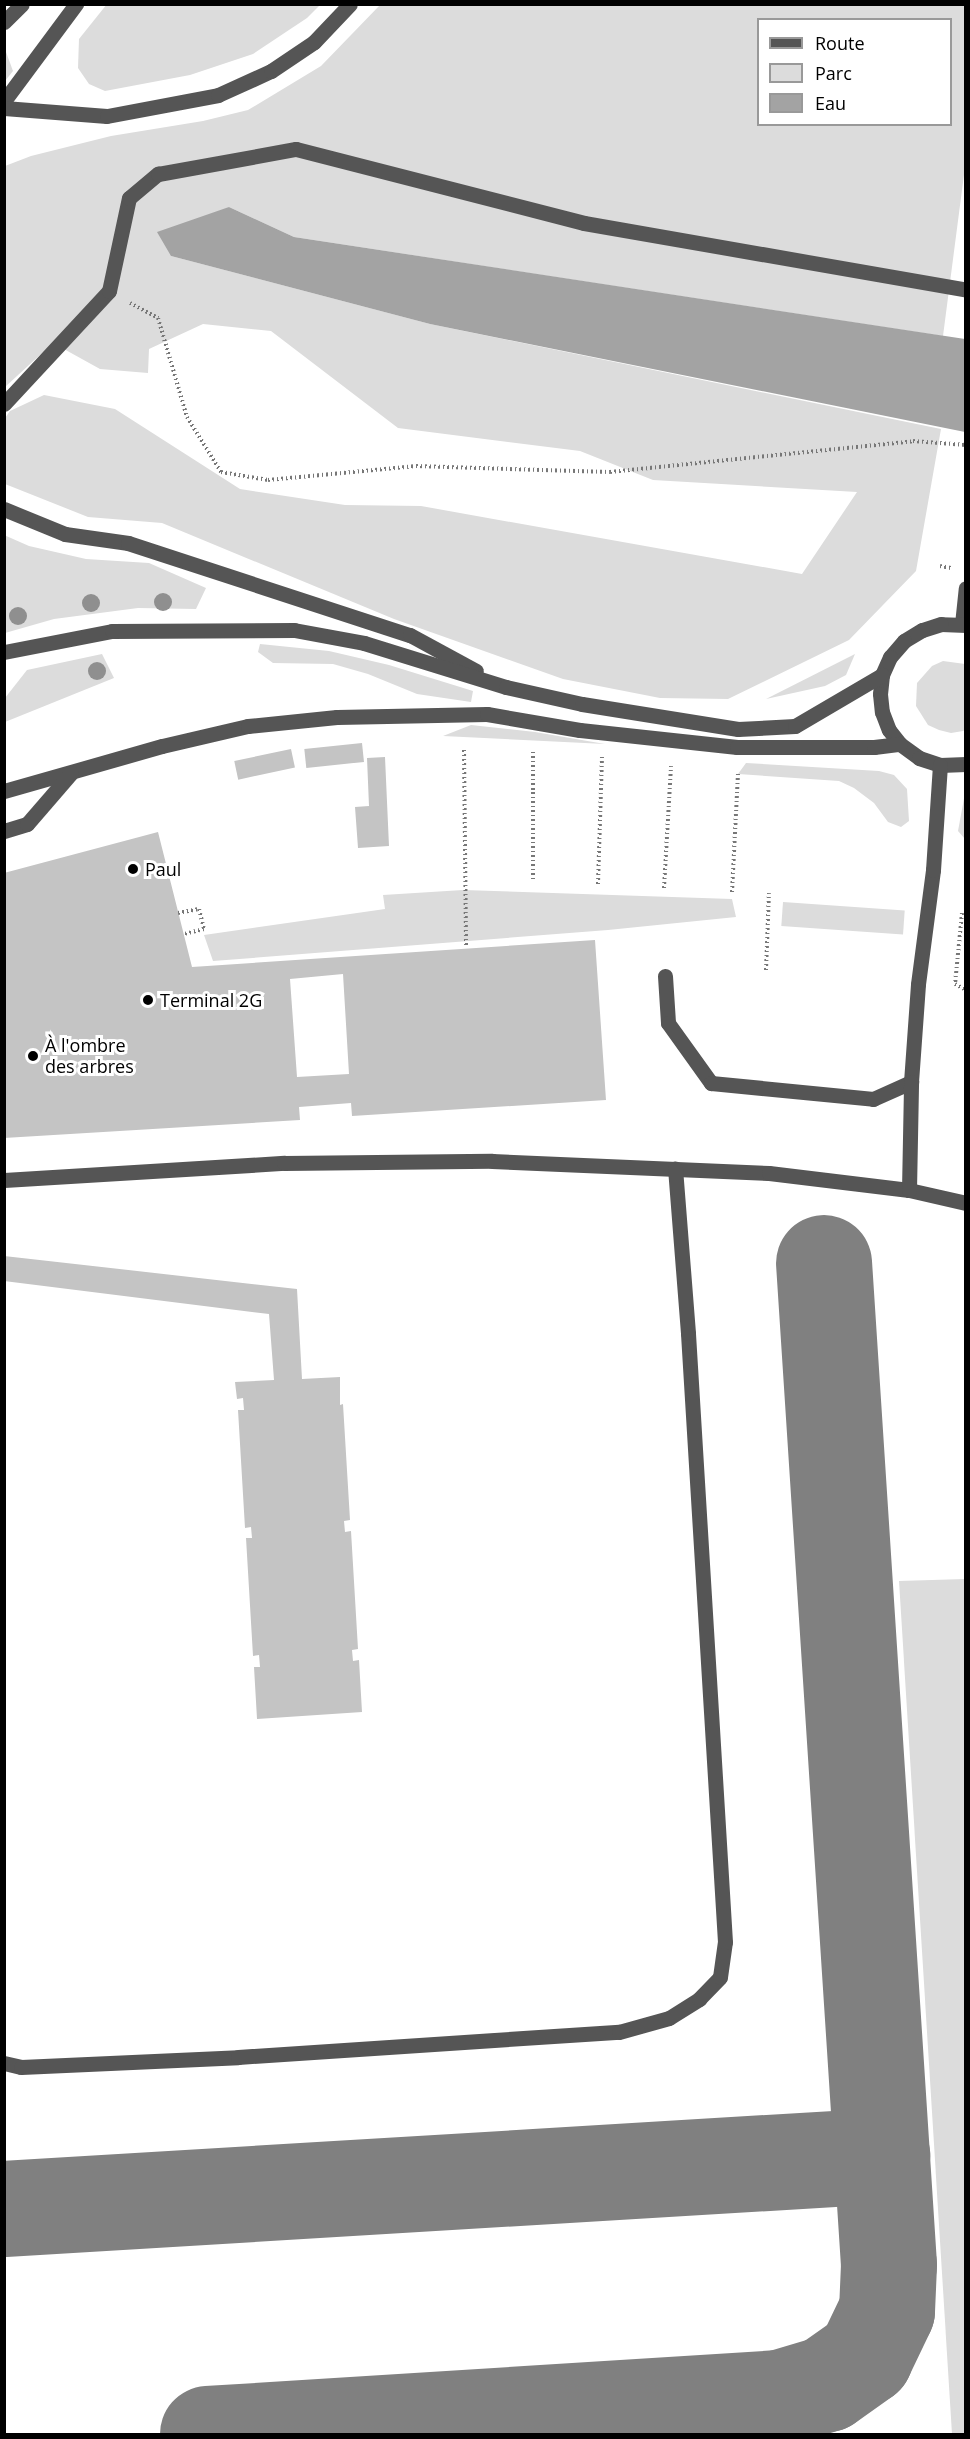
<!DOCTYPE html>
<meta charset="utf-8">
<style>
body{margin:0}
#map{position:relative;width:970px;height:2439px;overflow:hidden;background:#fff;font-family:"Open Sans",sans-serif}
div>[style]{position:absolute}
.green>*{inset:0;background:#dcdcdc;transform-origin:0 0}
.water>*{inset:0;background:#a3a3a3}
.taxiway>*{height:96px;margin:-48px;padding:0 48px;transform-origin:48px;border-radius:48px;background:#808080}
.building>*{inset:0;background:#c4c4c4;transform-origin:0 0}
.path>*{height:4px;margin-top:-2px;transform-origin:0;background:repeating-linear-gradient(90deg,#777 0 1.5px,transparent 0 4.5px)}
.minor>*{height:15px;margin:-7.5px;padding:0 7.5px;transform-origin:7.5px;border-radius:7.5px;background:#555}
.trees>*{width:18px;height:18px;margin:-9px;border-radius:50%;background:#8f8f8f}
.dots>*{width:16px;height:16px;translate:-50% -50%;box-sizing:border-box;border:3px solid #fff;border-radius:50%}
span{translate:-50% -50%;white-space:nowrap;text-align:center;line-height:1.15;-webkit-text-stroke:6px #fff;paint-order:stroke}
.poi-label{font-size:18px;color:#000}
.left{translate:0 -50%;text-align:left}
.frame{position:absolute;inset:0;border:6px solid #000;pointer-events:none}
.legend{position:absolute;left:757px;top:18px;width:195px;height:108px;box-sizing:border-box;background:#fff;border:2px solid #999;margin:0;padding:8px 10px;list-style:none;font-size:18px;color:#000}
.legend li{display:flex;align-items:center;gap:12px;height:30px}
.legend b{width:30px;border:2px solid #999}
</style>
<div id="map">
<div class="green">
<i style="clip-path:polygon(107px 4px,320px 4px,320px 5px,307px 18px,253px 54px,190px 75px,105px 91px,89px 84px,78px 68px,79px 39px)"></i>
<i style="clip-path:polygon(evenodd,380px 5px,965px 5px,965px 167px,943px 336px,294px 237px,229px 207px,171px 256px,430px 324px,941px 429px,916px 571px,849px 640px,728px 699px,660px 698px,563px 679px,394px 619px,162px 523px,88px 517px,5px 484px,5px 418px,10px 411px,44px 395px,115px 409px,240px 489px,345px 505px,421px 506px,802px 574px,857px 492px,653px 480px,580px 451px,398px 428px,271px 331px,203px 324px,149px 349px,148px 373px,100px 369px,53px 343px,5px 387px,5px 166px,31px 156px,111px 136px,203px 121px,248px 110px,321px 66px,380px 5px,758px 20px,950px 20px,950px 124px,758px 124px,758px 20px)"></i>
<i style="clip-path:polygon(6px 52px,13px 71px,5px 81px,4px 53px)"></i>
<i style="clip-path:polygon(4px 535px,29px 546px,86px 559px,149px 563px,206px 588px,196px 609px,138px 608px,54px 619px,5px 633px)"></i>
<i style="clip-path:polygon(260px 644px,329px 651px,389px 665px,473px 691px,471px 702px,417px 694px,368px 674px,333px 664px,273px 663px,258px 652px)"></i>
<i style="clip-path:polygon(102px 654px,114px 678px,5px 722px,5px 698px,27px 670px)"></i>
<i style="clip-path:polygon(855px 654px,846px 675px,825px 686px,766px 699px)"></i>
<i style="clip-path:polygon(943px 661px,965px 664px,966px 729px,963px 731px,951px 733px,939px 730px,928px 725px,916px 706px,917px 683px,932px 666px)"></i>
<i style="clip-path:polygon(471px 725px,535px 732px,605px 744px,443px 736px)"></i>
<i style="clip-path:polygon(746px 763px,879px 771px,894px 775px,907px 789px,909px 821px,901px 827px,888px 822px,874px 803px,854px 788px,839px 781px,738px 774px)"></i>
<i style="clip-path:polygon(965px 793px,965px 839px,958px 831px)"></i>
<i style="clip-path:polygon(463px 890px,732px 899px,736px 917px,608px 930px,213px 961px,204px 935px,385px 909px,383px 895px)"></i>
<i style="left:783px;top:902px;width:122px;height:24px;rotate:4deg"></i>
<i style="clip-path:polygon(965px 1579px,966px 2434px,952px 2434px,899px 1581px)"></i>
</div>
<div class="water">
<i style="clip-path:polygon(229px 207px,294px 237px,965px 339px,965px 432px,430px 324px,171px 256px,157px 232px)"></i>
</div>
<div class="taxiway">
<i style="left:4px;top:2209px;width:880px;rotate:-3.45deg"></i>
<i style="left:208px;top:2434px;width:573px;rotate:-3.6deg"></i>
<i style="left:780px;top:2398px;width:49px;rotate:-16.6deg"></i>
<i style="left:827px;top:2384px;width:47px;rotate:-35.4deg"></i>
<i style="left:865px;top:2357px;width:51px;rotate:-64.4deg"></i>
<i style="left:887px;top:2311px;width:46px;rotate:-87.5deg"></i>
<i style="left:889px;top:2265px;width:1004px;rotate:-93.71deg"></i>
</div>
<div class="building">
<i style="left:362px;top:743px;width:19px;height:58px;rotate:84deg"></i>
<i style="left:291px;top:749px;width:19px;height:58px;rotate:78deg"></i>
<i style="clip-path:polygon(385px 757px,389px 846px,358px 848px,355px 807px,369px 806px,367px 758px)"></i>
<i style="clip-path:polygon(evenodd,158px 832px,192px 967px,595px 940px,606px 1100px,352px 1116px,351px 1103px,299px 1107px,300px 1120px,4px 1138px,4px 873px,158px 832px,343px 974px,349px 1074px,297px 1077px,290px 979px,343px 974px)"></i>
<i style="clip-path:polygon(4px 1256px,297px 1289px,302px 1379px,340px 1377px,340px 1405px,343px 1404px,350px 1520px,344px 1521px,345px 1532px,351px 1531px,358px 1649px,352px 1650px,353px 1661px,359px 1660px,362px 1712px,257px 1719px,254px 1667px,260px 1667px,259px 1655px,253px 1656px,246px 1538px,252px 1538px,251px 1527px,245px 1528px,238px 1410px,244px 1410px,243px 1398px,237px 1399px,235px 1382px,274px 1380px,269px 1314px,4px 1281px)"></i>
</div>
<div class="path">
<i style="left:130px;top:303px;width:32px;rotate:28deg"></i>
<i style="left:158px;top:318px;width:103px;rotate:73.7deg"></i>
<i style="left:187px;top:417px;width:65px;rotate:58.3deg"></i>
<i style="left:221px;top:472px;width:48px;rotate:9.7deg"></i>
<i style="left:268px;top:480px;width:149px;rotate:-5.4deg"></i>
<i style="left:416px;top:466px;width:194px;rotate:1.8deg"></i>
<i style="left:610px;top:472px;width:305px;rotate:-5.8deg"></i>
<i style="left:913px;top:441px;width:53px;rotate:4.3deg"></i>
<i style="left:940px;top:566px;width:11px;rotate:10deg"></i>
<i style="left:464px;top:750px;width:198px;rotate:89.4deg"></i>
<i style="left:533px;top:752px;width:130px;rotate:90deg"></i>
<i style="left:598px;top:884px;width:128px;rotate:-88.2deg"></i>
<i style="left:664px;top:888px;width:122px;rotate:-86.7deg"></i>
<i style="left:732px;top:892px;width:119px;rotate:-87.1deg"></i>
<i style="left:178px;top:913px;width:21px;rotate:-11deg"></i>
<i style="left:199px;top:909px;width:21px;rotate:76deg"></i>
<i style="left:204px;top:929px;width:21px;rotate:166deg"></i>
<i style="left:962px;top:913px;width:71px;rotate:95.6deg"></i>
<i style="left:955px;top:984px;width:13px;rotate:29deg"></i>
<i style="left:766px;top:970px;width:77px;rotate:-87.8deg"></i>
</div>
<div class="minor">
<i style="left:4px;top:22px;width:25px;rotate:-45deg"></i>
<i style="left:4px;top:101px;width:121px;rotate:-53.4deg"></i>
<i style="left:4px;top:108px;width:103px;rotate:4.4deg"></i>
<i style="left:107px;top:116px;width:113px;rotate:-10.7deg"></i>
<i style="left:218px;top:95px;width:58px;rotate:-24.4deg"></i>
<i style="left:271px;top:71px;width:52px;rotate:-34deg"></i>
<i style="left:314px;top:42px;width:52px;rotate:-46.5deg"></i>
<i style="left:4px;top:404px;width:154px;rotate:-47.1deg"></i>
<i style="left:109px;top:291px;width:95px;rotate:-77.9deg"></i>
<i style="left:129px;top:198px;width:38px;rotate:-40deg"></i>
<i style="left:158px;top:174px;width:140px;rotate:-10.3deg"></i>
<i style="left:296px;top:149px;width:297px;rotate:14.4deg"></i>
<i style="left:584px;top:223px;width:388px;rotate:9.9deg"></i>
<i style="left:4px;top:509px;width:66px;rotate:22.3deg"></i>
<i style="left:65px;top:534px;width:64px;rotate:8.1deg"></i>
<i style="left:128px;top:543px;width:297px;rotate:18.1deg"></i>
<i style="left:410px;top:635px;width:75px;rotate:28.6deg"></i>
<i style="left:962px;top:624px;width:36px;rotate:-84deg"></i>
<i style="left:966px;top:625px;width:25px;rotate:-178deg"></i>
<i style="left:941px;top:624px;width:20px;rotate:162deg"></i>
<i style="left:922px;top:630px;width:21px;rotate:149deg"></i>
<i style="left:904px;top:641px;width:21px;rotate:131deg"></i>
<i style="left:890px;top:657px;width:20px;rotate:114deg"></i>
<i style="left:882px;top:675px;width:19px;rotate:96deg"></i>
<i style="left:880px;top:694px;width:18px;rotate:84deg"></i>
<i style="left:882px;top:712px;width:19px;rotate:69deg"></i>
<i style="left:889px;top:730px;width:18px;rotate:52deg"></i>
<i style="left:900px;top:744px;width:24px;rotate:36deg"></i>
<i style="left:919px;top:758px;width:22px;rotate:18deg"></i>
<i style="left:940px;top:765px;width:26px;rotate:-2deg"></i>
<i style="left:4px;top:652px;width:110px;rotate:-11deg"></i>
<i style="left:112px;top:631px;width:182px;rotate:-0.3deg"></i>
<i style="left:294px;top:630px;width:71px;rotate:10.5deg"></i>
<i style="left:364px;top:643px;width:149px;rotate:17.2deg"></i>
<i style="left:506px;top:687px;width:78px;rotate:12.6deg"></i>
<i style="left:582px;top:704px;width:158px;rotate:9.1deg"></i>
<i style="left:738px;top:729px;width:57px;rotate:-3deg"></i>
<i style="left:795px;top:726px;width:101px;rotate:-30.4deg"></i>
<i style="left:4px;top:791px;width:164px;rotate:-15.9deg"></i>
<i style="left:162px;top:746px;width:88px;rotate:-13.1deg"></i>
<i style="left:248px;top:726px;width:89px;rotate:-5.8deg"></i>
<i style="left:337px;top:717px;width:150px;rotate:-1.1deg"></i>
<i style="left:487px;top:714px;width:94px;rotate:9.8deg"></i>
<i style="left:580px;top:730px;width:158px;rotate:6.2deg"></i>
<i style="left:737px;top:747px;width:137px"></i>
<i style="left:874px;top:747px;width:26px;rotate:-7deg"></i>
<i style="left:4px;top:831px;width:24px;rotate:-17deg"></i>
<i style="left:27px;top:824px;width:67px;rotate:-49.2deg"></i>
<i style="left:665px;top:976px;width:47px;rotate:86.3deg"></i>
<i style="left:668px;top:1023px;width:74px;rotate:54.4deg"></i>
<i style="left:711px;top:1083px;width:163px;rotate:5.6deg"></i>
<i style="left:873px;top:1099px;width:42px;rotate:-24.1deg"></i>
<i style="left:911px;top:1082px;width:98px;rotate:-85.9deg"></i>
<i style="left:918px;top:984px;width:115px;rotate:-82.5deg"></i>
<i style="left:933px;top:870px;width:105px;rotate:-86.2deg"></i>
<i style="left:4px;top:1180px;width:281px;rotate:-3.5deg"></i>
<i style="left:284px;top:1163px;width:208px;rotate:-0.6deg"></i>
<i style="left:492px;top:1161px;width:277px;rotate:2.5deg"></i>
<i style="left:769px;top:1173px;width:141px;rotate:6.9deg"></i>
<i style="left:909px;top:1190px;width:58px;rotate:12.8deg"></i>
<i style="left:909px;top:1190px;width:108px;rotate:-88.9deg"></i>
<i style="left:4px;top:2063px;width:17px;rotate:13deg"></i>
<i style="left:21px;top:2067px;width:217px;rotate:-2.6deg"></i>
<i style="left:238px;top:2057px;width:382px;rotate:-3.8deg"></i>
<i style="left:619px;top:2032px;width:52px;rotate:-15.6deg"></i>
<i style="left:669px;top:2018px;width:36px;rotate:-32deg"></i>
<i style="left:699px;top:1999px;width:30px;rotate:-46deg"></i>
<i style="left:720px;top:1977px;width:35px;rotate:-82deg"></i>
<i style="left:725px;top:1942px;width:610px;rotate:-93.48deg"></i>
<i style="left:688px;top:1333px;width:165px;rotate:-94.5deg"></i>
</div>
<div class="trees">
<i style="left:163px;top:602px"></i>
<i style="left:91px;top:603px"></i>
<i style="left:18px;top:616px"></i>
<i style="left:97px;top:671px"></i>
</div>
<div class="dots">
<i style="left:133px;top:869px;background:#000"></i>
<i style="left:148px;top:1000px;background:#000"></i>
<i style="left:33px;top:1056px;background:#000"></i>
</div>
<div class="poi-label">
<span class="left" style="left:145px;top:869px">Paul</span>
<span class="left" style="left:160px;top:1000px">Terminal 2G</span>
<span class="left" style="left:45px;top:1056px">À l'ombre<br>des arbres</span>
</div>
<div class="frame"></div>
<ul class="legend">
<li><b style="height:8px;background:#555"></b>Route</li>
<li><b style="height:16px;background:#dcdcdc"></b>Parc</li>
<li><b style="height:16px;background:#a3a3a3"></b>Eau</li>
</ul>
</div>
